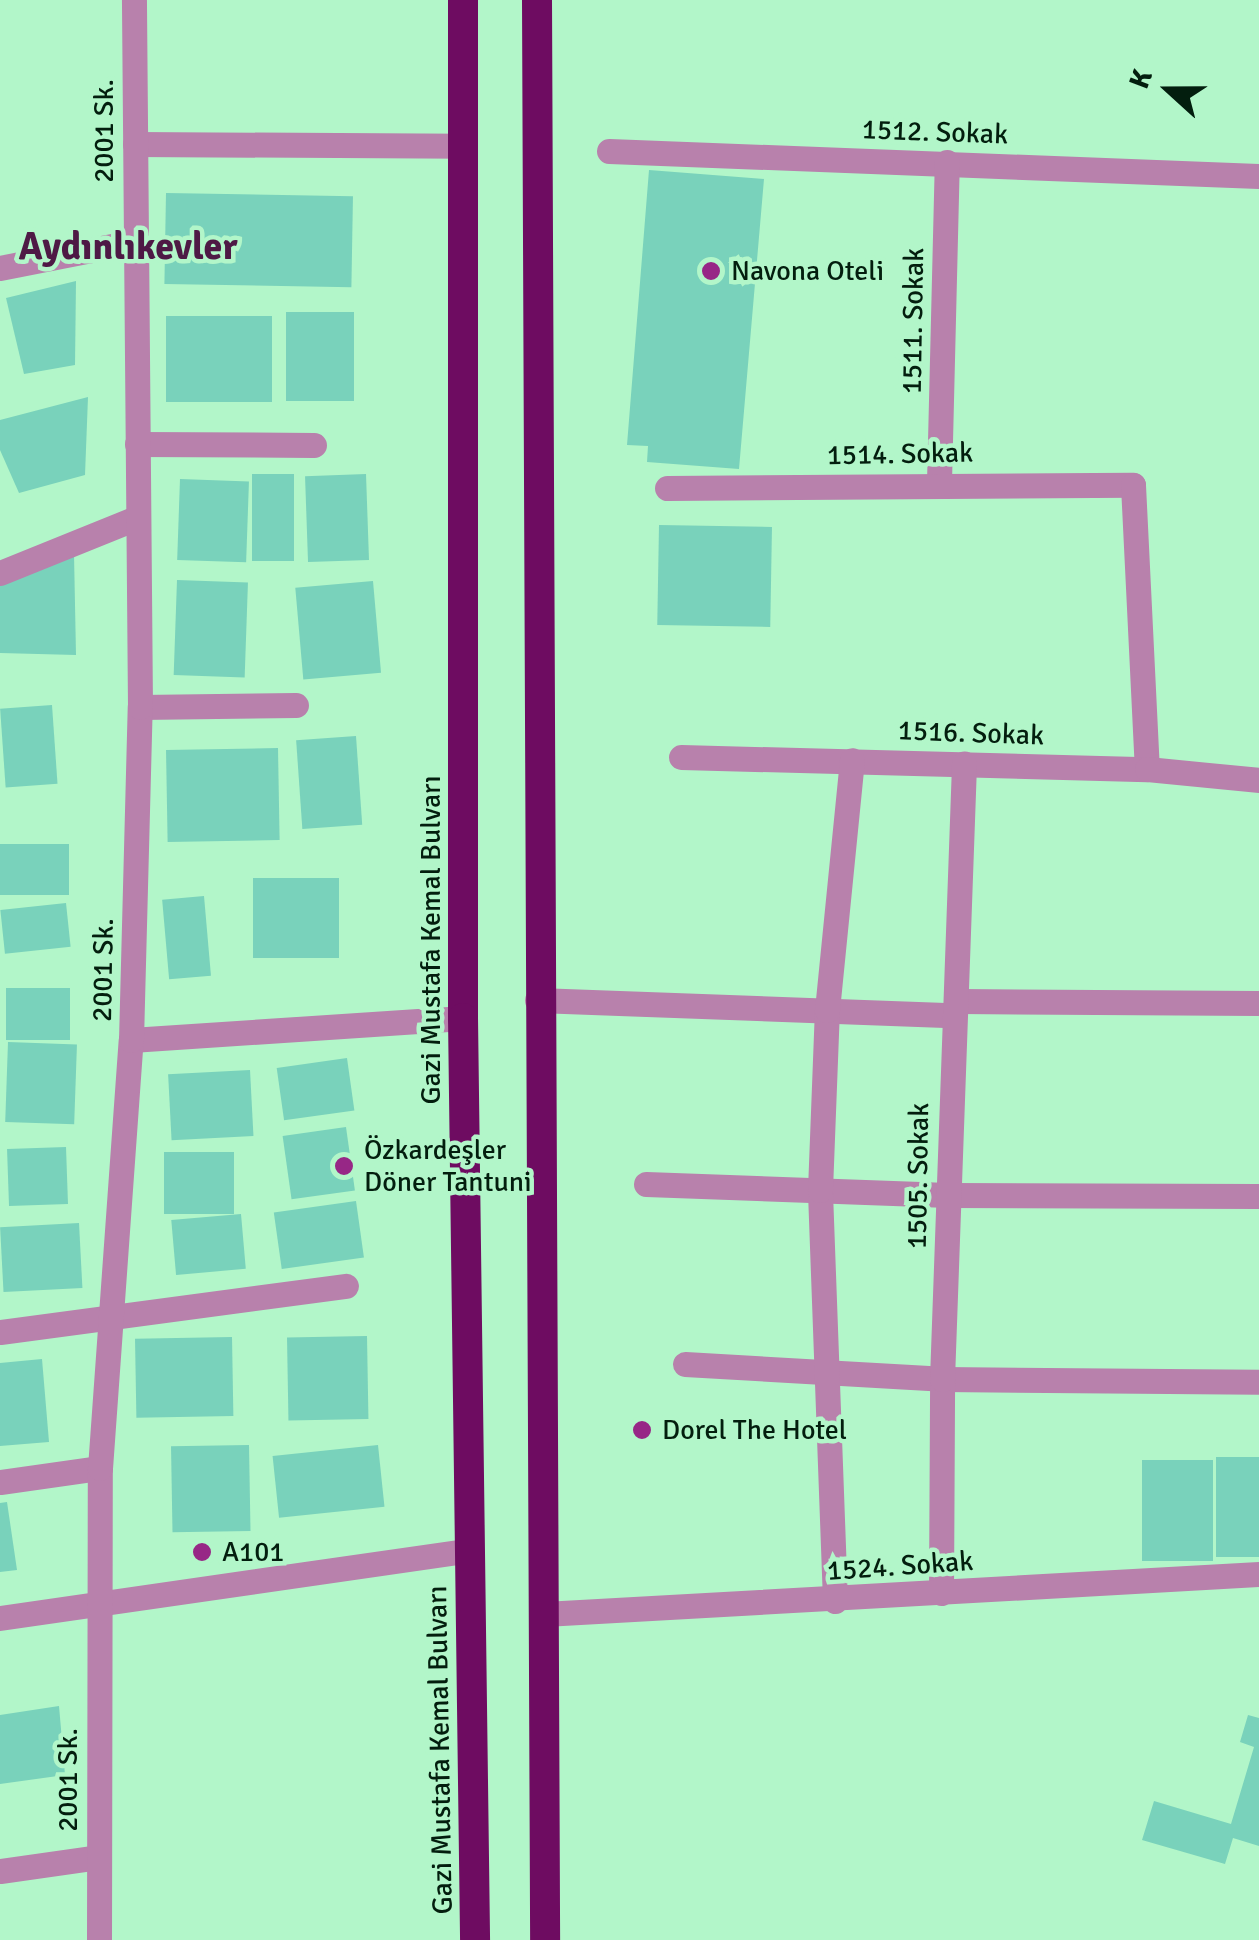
<!DOCTYPE html>
<meta charset="utf-8">
<style>
body{margin:0}
#map{position:relative;width:1259px;height:1940px;overflow:hidden;background:#b2f6c9;font-family:Signika,sans-serif}
div>[style]{position:absolute}
.building>*{inset:0;background:#79d2bb;transform-origin:0 0}
.minor>*{height:25px;margin:-12.5px;padding:0 12.5px;transform-origin:12.5px;border-radius:12.5px;background:#b881ac}
.highway>*{height:30px;margin:-15px;padding:0 15px;transform-origin:15px;border-radius:15px;background:#6e0c61}
.dots>*{width:28px;height:28px;translate:-50% -50%;box-sizing:border-box;border:5px solid #b2f6c9;border-radius:50%}
span{translate:-50% -50%;white-space:nowrap;text-align:center;line-height:1.15;-webkit-text-stroke:9px #b2f6c9;paint-order:stroke}
.street-label{font-size:28px;color:#031e0e}
.poi-label{font-size:28px;color:#031e0e}
.left{translate:0 -50%;text-align:left}
.district-label{font-size:38px;color:#4e1945;font-weight:700}
.north{position:absolute;left:1119px;top:40px;width:100px;height:100px;-webkit-text-stroke:8px #b2f6c9;paint-order:stroke;rotate:291deg;font-size:28px;font-weight:700;line-height:40px;text-align:center;color:#031e0e}
.north::after{content:'';display:block;margin:auto;width:35px;height:45px;background:#031e0e;clip-path:polygon(50% 0,100% 100%,50% 72%,0 100%)}
</style>
<div id="map">
<div class="building">
<i style="clip-path:polygon(649px 170px,764px 179px,739px 469px,647px 462px,648px 446px,627px 445px)"></i>
<i style="left:166px;top:193px;width:187px;height:91px;rotate:1deg"></i>
<i style="clip-path:polygon(76px 281px,75px 365px,24px 374px,6px 298px)"></i>
<i style="left:354px;top:312px;width:89px;height:68px;rotate:90deg"></i>
<i style="left:166px;top:316px;width:106px;height:86px"></i>
<i style="clip-path:polygon(88px 397px,85px 475px,19px 493px,0 450px,0 420px)"></i>
<i style="left:252px;top:474px;width:42px;height:87px"></i>
<i style="left:366px;top:474px;width:86px;height:61px;rotate:88deg"></i>
<i style="left:180px;top:479px;width:69px;height:81px;rotate:2deg"></i>
<i style="left:659px;top:525px;width:113px;height:100px;rotate:1deg"></i>
<i style="clip-path:polygon(74px 554px,76px 655px,0 653px,0 581px)"></i>
<i style="left:177px;top:580px;width:71px;height:95px;rotate:2deg"></i>
<i style="left:373px;top:581px;width:92px;height:78px;rotate:85deg"></i>
<i style="left:52px;top:705px;width:79px;height:52px;rotate:86deg"></i>
<i style="left:356px;top:736px;width:89px;height:60px;rotate:86deg"></i>
<i style="left:278px;top:748px;width:92px;height:112px;rotate:89deg"></i>
<i style="left:0;top:844px;width:69px;height:51px"></i>
<i style="left:339px;top:878px;width:80px;height:86px;rotate:90deg"></i>
<i style="left:204px;top:896px;width:80px;height:42px;rotate:85deg"></i>
<i style="left:66px;top:903px;width:44px;height:66px;rotate:84deg"></i>
<i style="left:70px;top:988px;width:52px;height:64px;rotate:90deg"></i>
<i style="left:8px;top:1042px;width:69px;height:80px;rotate:2deg"></i>
<i style="left:347px;top:1058px;width:53px;height:71px;rotate:82deg"></i>
<i style="left:250px;top:1070px;width:66px;height:82px;rotate:87deg"></i>
<i style="left:346px;top:1127px;width:64px;height:64px;rotate:82deg"></i>
<i style="left:66px;top:1147px;width:57px;height:59px;rotate:88deg"></i>
<i style="left:164px;top:1152px;width:70px;height:62px"></i>
<i style="left:356px;top:1201px;width:57px;height:83px;rotate:82deg"></i>
<i style="left:241px;top:1214px;width:55px;height:70px;rotate:85deg"></i>
<i style="left:79px;top:1223px;width:65px;height:79px;rotate:87deg"></i>
<i style="left:367px;top:1336px;width:83px;height:80px;rotate:89deg"></i>
<i style="left:232px;top:1337px;width:79px;height:97px;rotate:89deg"></i>
<i style="clip-path:polygon(42px 1359px,49px 1442px,0 1446px,0 1363px)"></i>
<i style="left:249px;top:1445px;width:86px;height:78px;rotate:89deg"></i>
<i style="left:378px;top:1445px;width:62px;height:106px;rotate:84deg"></i>
<i style="left:1259px;top:1457px;width:100px;height:43px;rotate:90deg"></i>
<i style="left:1142px;top:1460px;width:71px;height:101px"></i>
<i style="clip-path:polygon(7px 1502px,17px 1570px,0 1572px,0 1503px)"></i>
<i style="clip-path:polygon(59px 1706px,65px 1775px,0 1784px,0 1715px)"></i>
<i style="clip-path:polygon(1248px 1715px,1259px 1718px,1259px 1846px,1233px 1838px,1225px 1864px,1142px 1840px,1154px 1801px,1231px 1824px,1254px 1747px,1240px 1742px)"></i>
</div>
<div class="minor">
<i style="left:135px;top:144px;width:328px;rotate:0.3deg"></i>
<i style="left:609px;top:151px;width:650px;rotate:2.2deg"></i>
<i style="left:0;top:268px;width:136px;rotate:-11.1deg"></i>
<i style="left:137px;top:444px;width:177px;rotate:0.3deg"></i>
<i style="left:939px;top:482px;width:320px;rotate:-88.6deg"></i>
<i style="left:667px;top:488px;width:466px;rotate:-0.4deg"></i>
<i style="left:1133px;top:485px;width:284px;rotate:87.2deg"></i>
<i style="left:0;top:573px;width:147px;rotate:-22deg"></i>
<i style="left:140px;top:707px;width:156px;rotate:-0.7deg"></i>
<i style="left:681px;top:757px;width:466px;rotate:1.5deg"></i>
<i style="left:1147px;top:769px;width:113px;rotate:5.6deg"></i>
<i style="left:537px;top:1000px;width:415px;rotate:2.1deg"></i>
<i style="left:959px;top:1001px;width:300px;rotate:0.4deg"></i>
<i style="left:131px;top:1040px;width:333px;rotate:-3.8deg"></i>
<i style="left:646px;top:1184px;width:302px;rotate:2.1deg"></i>
<i style="left:948px;top:1195px;width:311px;rotate:0.2deg"></i>
<i style="left:0;top:1332px;width:349px;rotate:-7.6deg"></i>
<i style="left:685px;top:1364px;width:257px;rotate:3.3deg"></i>
<i style="left:942px;top:1379px;width:317px;rotate:0.5deg"></i>
<i style="left:0;top:1482px;width:101px;rotate:-8deg"></i>
<i style="left:941px;top:1593px;width:214px;rotate:-89.7deg"></i>
<i style="left:942px;top:1379px;width:616px;rotate:-87.95deg"></i>
<i style="left:835px;top:1601px;width:411px;rotate:-92.1deg"></i>
<i style="left:820px;top:1190px;width:180px;rotate:-87.8deg"></i>
<i style="left:827px;top:1010px;width:251px;rotate:-84.3deg"></i>
<i style="left:544px;top:1614px;width:716px;rotate:-3.2deg"></i>
<i style="left:0;top:1618px;width:475px;rotate:-8.2deg"></i>
<i style="left:0;top:1871px;width:99px;rotate:-8.1deg"></i>
<i style="left:99px;top:1940px;width:472px;rotate:-89.9deg"></i>
<i style="left:100px;top:1468px;width:429px;rotate:-85.9deg"></i>
<i style="left:131px;top:1040px;width:333px;rotate:-88.5deg"></i>
<i style="left:140px;top:707px;width:707px;rotate:-90.49deg"></i>
</div>
<div class="highway">
<i style="left:463px;top:0;width:1018px;rotate:90deg"></i>
<i style="left:463px;top:1018px;width:922px;rotate:89.25deg"></i>
<i style="left:537px;top:0;width:1940px;rotate:89.76deg"></i>
</div>
<div class="dots">
<i style="left:711px;top:271px;background:#972786"></i>
<i style="left:344px;top:1166px;background:#972786"></i>
<i style="left:642px;top:1430px;background:#972786"></i>
<i style="left:202px;top:1552px;background:#972786"></i>
</div>
<div class="street-label">
<span style="left:104px;top:131px;rotate:-90deg">2001 Sk.</span>
<span style="left:935px;top:132px;rotate:2deg">1512. Sokak</span>
<span style="left:913px;top:321px;rotate:-89deg">1511. Sokak</span>
<span style="left:900px;top:454px;rotate:-1deg">1514. Sokak</span>
<span style="left:971px;top:733px;rotate:2deg">1516. Sokak</span>
<span style="left:431px;top:940px;rotate:-90deg">Gazi Mustafa Kemal Bulvarı</span>
<span style="left:103px;top:970px;rotate:-89deg">2001 Sk.</span>
<span style="left:918px;top:1176px;rotate:-89deg">1505. Sokak</span>
<span style="left:900px;top:1566px;rotate:-4deg">1524. Sokak</span>
<span style="left:440px;top:1750px;rotate:-91deg">Gazi Mustafa Kemal Bulvarı</span>
<span style="left:68px;top:1780px;rotate:-90deg">2001 Sk.</span>
</div>
<div class="poi-label">
<span class="left" style="left:731px;top:271px">Navona Oteli</span>
<span class="left" style="left:364px;top:1166px">Özkardeşler<br>Döner Tantuni</span>
<span class="left" style="left:662px;top:1430px">Dorel The Hotel</span>
<span class="left" style="left:222px;top:1552px">A101</span>
</div>
<div class="district-label">
<span style="left:128px;top:247px">Aydınlıkevler</span>
</div>
<div class="north">K</div>
</div>
